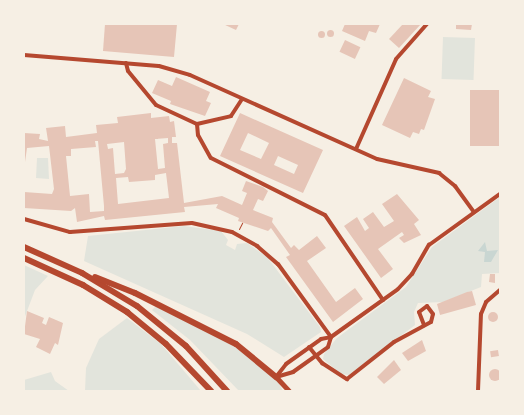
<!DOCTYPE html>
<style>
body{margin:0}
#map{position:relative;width:524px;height:415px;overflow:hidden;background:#f6efe4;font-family:"Public Sans",sans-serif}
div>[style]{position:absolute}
.green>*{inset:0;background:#e2e4dc;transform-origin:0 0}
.water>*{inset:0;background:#c9d6d2}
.building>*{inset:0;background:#e6c5b7;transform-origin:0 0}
.round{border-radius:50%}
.path>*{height:1px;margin:-0.5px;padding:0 0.5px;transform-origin:0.5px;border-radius:0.5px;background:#b5482f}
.minor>*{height:4px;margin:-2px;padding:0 2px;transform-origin:2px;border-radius:2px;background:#b5482f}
.secondary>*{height:5px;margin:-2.5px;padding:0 2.5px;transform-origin:2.5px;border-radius:2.5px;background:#b5482f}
.trunk>*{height:6px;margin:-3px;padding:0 3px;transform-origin:3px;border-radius:3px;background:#b5482f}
span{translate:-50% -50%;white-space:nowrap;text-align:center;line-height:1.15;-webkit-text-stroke:5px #f6efe4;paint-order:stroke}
.frame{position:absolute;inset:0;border:25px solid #f6efe4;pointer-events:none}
</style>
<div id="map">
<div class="green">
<i style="left:443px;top:37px;width:32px;height:42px;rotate:2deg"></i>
<i style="clip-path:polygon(37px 158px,48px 158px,49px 179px,36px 178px)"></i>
<i style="clip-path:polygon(500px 197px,500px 273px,482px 274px,481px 287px,443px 302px,418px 303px,414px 312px,415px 325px,349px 375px,341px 374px,323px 359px,324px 354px,337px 338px,406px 287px,432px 247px)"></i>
<i style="clip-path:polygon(184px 226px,221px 231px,228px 240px,226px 245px,235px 250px,237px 244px,247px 243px,267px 257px,320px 327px,321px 332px,284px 357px,247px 334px,84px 261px,88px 236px)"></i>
<i style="clip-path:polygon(24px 265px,48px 276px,35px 290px,24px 319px)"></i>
<i style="clip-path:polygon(156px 306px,230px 343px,278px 381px,283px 391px,239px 391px,190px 340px,152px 310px)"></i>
<i style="clip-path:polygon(127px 318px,161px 344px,201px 391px,85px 391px,86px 368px,99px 339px)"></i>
<i style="clip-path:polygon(51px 372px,55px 381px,69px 391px,24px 391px,24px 380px)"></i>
</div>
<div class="water">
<i style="clip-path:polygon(485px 242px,487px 251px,498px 250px,491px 262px,484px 262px,485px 252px,478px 251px)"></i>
</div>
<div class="building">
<i style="clip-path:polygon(105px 24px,177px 24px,174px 57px,103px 51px)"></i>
<i style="clip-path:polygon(223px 24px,239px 24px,236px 30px)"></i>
<i style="clip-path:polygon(345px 24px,380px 24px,376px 33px,369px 31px,365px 41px,342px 31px)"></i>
<i style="clip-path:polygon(403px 24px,421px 24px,399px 48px,389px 39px)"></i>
<i style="clip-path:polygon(456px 24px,472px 24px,471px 30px,456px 29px)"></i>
<i class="round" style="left:326.5px;top:29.5px;width:7px;height:7px"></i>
<i class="round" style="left:317.5px;top:30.5px;width:7px;height:7px"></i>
<i style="left:345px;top:40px;width:17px;height:13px;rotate:25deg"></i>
<i style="clip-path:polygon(176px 77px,210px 92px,206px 101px,211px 103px,205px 116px,170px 104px,171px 101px,152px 93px,158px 80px,172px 86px)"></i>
<i style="clip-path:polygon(404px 78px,431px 91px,428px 97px,435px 99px,424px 130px,421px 129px,419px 134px,413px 132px,410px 138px,382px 125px)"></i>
<i style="left:470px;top:90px;width:30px;height:56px"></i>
<i style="clip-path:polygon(evenodd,151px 113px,151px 118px,169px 116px,170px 122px,174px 121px,176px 137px,172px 137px,172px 143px,177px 143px,184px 203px,222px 196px,242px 205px,247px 193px,242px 191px,246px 181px,263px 187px,268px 191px,263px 201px,258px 199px,253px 210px,273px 218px,272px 222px,291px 248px,294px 245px,299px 250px,317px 236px,326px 248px,307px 261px,336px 302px,355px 288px,363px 299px,333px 322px,286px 257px,290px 255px,271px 228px,268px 231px,238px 221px,239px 218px,216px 208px,218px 204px,184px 207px,185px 212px,105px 220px,104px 216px,77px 222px,75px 208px,71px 211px,24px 208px,24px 192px,52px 194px,54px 189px,49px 146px,27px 148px,24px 169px,24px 133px,40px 134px,39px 139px,48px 141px,46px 128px,65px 126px,66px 137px,97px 133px,96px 125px,118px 123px,117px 117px,151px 113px,168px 138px,168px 143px,163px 144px,165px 168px,158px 169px,155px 139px,168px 138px,151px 113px,95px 141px,98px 141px,104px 206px,104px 211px,90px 212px,89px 194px,70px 196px,66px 156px,71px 156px,71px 149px,96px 147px,95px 141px,151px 113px,124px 142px,126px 169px,124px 173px,115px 174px,113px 148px,108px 149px,107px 144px,124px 142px,151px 113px,166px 173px,169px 198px,118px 204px,116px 178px,128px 177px,129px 182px,155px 180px,155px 175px,166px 173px)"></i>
<i style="clip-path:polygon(evenodd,240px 113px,323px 150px,303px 193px,220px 156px,240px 113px,248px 133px,269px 143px,261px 159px,240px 150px,248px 133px,240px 113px,278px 156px,298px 165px,294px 174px,274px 165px,278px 156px)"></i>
<i style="clip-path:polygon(397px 194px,419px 220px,414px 224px,421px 235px,404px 243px,399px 238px,404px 235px,402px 232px,378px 249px,393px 269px,381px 278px,344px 226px,357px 217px,365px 231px,369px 228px,363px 219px,373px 212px,384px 227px,394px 221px,382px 204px)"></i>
<i style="clip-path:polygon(490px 274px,495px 274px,495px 283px,489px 282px)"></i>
<i style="clip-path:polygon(467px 292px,472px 291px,476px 305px,440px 315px,437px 304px)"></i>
<i style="clip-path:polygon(27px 311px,44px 318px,42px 323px,46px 325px,49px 317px,63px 323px,58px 345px,55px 343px,50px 354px,36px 347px,40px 339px,24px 334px)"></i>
<i class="round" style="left:488px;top:312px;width:10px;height:10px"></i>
<i style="clip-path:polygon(422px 340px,426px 351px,408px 361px,402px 353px)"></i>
<i style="left:498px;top:350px;width:6px;height:8px;rotate:81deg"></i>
<i style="clip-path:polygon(394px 360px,401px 370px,384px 384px,377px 377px)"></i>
<i class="round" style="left:489px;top:369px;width:12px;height:12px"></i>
</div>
<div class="path">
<i style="left:239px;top:229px;width:7px;rotate:-63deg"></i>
</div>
<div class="minor">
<i style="left:24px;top:55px;width:135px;rotate:4.7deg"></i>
<i style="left:159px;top:66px;width:32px;rotate:16deg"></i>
<i style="left:190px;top:75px;width:205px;rotate:24.2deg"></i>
<i style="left:377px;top:159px;width:64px;rotate:12.7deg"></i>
<i style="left:439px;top:173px;width:21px;rotate:39deg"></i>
<i style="left:455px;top:186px;width:32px;rotate:54deg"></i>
<i style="left:126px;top:63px;width:8px;rotate:76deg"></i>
<i style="left:128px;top:71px;width:44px;rotate:50.5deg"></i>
<i style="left:156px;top:105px;width:45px;rotate:24.9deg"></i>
<i style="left:197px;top:124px;width:35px;rotate:-13deg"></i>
<i style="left:231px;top:116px;width:20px;rotate:-57deg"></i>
<i style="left:197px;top:124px;width:11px;rotate:85deg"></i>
<i style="left:198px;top:135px;width:26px;rotate:61deg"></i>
<i style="left:211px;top:158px;width:127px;rotate:26.6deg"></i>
<i style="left:325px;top:215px;width:103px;rotate:55.7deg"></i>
<i style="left:356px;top:149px;width:98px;rotate:-66deg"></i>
<i style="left:396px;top:59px;width:47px;rotate:-48.5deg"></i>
<i style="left:24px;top:219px;width:48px;rotate:15.8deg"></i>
<i style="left:70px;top:232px;width:122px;rotate:-4.2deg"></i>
<i style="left:192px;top:223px;width:41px;rotate:12.7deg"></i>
<i style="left:232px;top:232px;width:29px;rotate:29deg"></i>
<i style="left:257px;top:246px;width:28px;rotate:41deg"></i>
<i style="left:278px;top:264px;width:90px;rotate:54deg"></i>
<i style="left:309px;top:347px;width:21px;rotate:51deg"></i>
<i style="left:322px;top:363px;width:30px;rotate:33deg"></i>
<i style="left:347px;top:379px;width:60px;rotate:-38.2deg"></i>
<i style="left:394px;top:342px;width:42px;rotate:-28.4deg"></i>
<i style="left:431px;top:322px;width:8px;rotate:-76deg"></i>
<i style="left:433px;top:314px;width:10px;rotate:-127deg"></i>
<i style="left:427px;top:306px;width:10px;rotate:143deg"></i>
<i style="left:419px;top:312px;width:14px;rotate:69deg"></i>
<i style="left:276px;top:377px;width:16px;rotate:-52deg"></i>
<i style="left:286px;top:364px;width:43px;rotate:-35.5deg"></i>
<i style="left:321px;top:339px;width:10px;rotate:-11deg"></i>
<i style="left:331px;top:337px;width:82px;rotate:-35.6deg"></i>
<i style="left:398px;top:289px;width:21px;rotate:-47deg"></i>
<i style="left:412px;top:274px;width:34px;rotate:-60deg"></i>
<i style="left:429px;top:245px;width:87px;rotate:-35.7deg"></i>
<i style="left:276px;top:377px;width:18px;rotate:-16deg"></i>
<i style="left:293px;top:372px;width:43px;rotate:-35.5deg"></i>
<i style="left:328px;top:347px;width:10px;rotate:-73deg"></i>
<i style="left:478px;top:391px;width:77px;rotate:-87.8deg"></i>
<i style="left:481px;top:314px;width:13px;rotate:-67deg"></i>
<i style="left:486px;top:302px;width:18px;rotate:-41deg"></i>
</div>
<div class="secondary">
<i style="left:276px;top:377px;width:19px;rotate:47deg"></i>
</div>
<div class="trunk">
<i style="left:24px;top:247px;width:64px;rotate:24.1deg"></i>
<i style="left:82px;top:273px;width:64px;rotate:31deg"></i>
<i style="left:137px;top:306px;width:63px;rotate:39.2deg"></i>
<i style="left:186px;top:346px;width:61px;rotate:47.7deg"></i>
<i style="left:24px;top:258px;width:65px;rotate:24.6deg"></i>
<i style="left:83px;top:285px;width:52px;rotate:31.5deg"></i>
<i style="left:127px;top:312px;width:50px;rotate:39.4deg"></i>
<i style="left:166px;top:344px;width:65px;rotate:46.2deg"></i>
<i style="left:95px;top:277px;width:43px;rotate:21.8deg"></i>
<i style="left:135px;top:293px;width:113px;rotate:26.8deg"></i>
<i style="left:236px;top:344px;width:52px;rotate:39.5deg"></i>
</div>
<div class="frame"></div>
</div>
